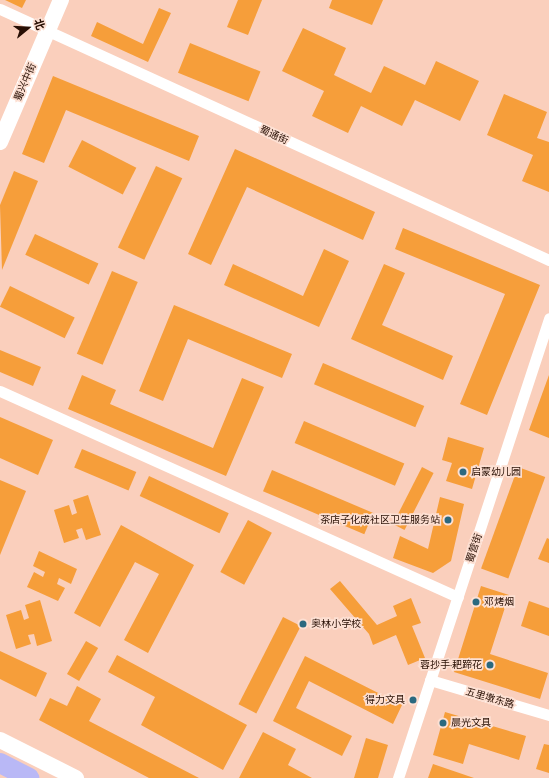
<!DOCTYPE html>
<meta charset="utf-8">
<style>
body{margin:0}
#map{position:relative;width:549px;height:778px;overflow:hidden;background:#facfbc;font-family:Barlow,"Noto Sans SC",sans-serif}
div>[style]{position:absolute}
.building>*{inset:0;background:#f69e3a;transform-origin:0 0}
.street>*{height:11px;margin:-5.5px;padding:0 5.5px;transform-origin:5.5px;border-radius:5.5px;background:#fff}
.secondary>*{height:16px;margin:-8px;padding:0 8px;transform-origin:8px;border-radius:8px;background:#fff}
.highway>*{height:20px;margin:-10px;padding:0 10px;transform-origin:10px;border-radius:10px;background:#b9b8f6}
.dots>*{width:11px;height:11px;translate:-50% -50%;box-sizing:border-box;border:2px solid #fde0d3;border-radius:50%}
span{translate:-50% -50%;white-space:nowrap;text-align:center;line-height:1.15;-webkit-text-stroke:3.5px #fde0d3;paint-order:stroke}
.street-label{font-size:10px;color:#280f04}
.poi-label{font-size:10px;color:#280f04}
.left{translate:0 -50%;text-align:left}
.right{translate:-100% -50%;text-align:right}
.north{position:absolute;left:8px;top:8px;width:40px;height:40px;-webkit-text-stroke:3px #fde0d3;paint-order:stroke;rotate:72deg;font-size:11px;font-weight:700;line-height:16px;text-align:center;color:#280f04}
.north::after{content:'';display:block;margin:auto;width:14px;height:18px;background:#280f04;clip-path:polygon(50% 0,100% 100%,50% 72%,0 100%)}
</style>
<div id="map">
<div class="building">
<i style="clip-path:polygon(5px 0,26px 0,22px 8px)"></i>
<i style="clip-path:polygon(238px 0,262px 0,248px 35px,227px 27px)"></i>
<i style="clip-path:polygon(332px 0,383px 0,372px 25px,329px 8px)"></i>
<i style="clip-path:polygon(159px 8px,171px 13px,148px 62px,91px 36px,97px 22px,143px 44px)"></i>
<i style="clip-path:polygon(303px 28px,346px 48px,334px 75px,371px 93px,384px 66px,425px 85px,436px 61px,479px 81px,460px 121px,415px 100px,402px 126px,361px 106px,348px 133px,312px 116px,324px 91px,282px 71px)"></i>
<i style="left:190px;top:43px;width:76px;height:32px;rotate:22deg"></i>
<i style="clip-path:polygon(53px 76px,199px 136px,189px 161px,66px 110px,44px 163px,22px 154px)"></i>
<i style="clip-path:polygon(504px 94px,547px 112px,537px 138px,549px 142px,549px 192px,522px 181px,533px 155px,487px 135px)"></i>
<i style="left:82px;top:140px;width:61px;height:30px;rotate:27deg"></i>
<i style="clip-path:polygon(235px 149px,375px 212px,363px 240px,247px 187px,211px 265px,188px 254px)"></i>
<i style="left:156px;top:166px;width:29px;height:90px;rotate:25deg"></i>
<i style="clip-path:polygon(14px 171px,38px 181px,2px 270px,0 205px)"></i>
<i style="clip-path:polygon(403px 228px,540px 285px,487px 415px,460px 404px,505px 294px,395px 249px)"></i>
<i style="left:35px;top:234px;width:70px;height:23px;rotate:25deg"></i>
<i style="clip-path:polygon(324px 249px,349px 261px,319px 327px,224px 285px,233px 264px,303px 296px)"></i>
<i style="clip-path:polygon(384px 264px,405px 273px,382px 325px,453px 356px,443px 380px,351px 339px)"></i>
<i style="left:112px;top:271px;width:28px;height:90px;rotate:23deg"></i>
<i style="left:10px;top:286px;width:72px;height:23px;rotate:26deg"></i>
<i style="clip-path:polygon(174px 305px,292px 354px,282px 378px,188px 339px,163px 401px,139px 391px)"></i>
<i style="clip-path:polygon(0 350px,41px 367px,33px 386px,0 372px)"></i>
<i style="left:323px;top:363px;width:110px;height:23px;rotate:23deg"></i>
<i style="clip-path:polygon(82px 375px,116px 390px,110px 404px,213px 448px,242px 378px,264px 387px,226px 476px,68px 409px)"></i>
<i style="clip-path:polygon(549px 375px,549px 438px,529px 430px)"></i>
<i style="clip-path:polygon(0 417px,53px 440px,38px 475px,0 458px)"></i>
<i style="left:304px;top:421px;width:109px;height:24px;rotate:23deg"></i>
<i style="clip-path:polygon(448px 437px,484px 448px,472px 489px,446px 481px,452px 463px,442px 460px)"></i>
<i style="left:82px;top:449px;width:59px;height:20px;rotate:23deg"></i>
<i style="left:422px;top:467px;width:13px;height:64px;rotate:27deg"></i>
<i style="left:518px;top:467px;width:29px;height:108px;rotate:20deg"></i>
<i style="left:272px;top:470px;width:110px;height:23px;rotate:23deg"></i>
<i style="left:149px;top:476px;width:88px;height:22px;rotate:25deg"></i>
<i style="clip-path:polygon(0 480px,26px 491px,0 555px)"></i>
<i style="clip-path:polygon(88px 495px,101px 535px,86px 540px,82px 528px,76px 530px,79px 538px,64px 543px,54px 510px,69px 505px,72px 515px,77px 513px,73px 500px)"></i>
<i style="clip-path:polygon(440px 497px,464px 504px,451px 561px,433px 573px,393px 558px,400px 536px,428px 549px)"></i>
<i style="left:248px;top:520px;width:27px;height:59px;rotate:28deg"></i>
<i style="clip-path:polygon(121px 525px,194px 565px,148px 653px,124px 640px,159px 574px,135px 562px,100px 627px,74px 613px)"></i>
<i style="clip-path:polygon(547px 538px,549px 539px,549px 563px,538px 559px)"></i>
<i style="clip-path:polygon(39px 551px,77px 569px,71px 584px,59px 578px,57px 584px,65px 588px,58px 601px,27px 587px,34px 572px,43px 577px,45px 572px,33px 566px)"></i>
<i style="clip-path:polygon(340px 581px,377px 625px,397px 616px,393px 606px,411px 598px,421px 623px,412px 626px,425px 658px,408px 665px,396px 635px,373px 645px,369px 634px,330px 589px)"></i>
<i style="clip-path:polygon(481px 586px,509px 595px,490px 654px,548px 673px,540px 699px,454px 672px)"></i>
<i style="clip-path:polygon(40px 600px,52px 641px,37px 646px,34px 634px,28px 635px,31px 644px,16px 649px,6px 615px,21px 610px,24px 620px,29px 618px,25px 605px)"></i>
<i style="clip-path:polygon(529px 601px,549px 608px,549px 636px,521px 626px)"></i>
<i style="left:283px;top:617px;width:20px;height:98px;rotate:27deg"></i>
<i style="left:86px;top:641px;width:14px;height:38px;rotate:30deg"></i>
<i style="clip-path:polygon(0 651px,47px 673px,36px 697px,0 679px)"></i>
<i style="clip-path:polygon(117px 655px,247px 725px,223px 770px,141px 725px,155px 697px,108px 672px)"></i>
<i style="clip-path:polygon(305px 656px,402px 705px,393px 724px,309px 681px,296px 708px,352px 736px,342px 756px,273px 721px)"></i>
<i style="clip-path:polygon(77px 686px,101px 699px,89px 721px,199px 778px,149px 778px,39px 720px,50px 698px,67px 706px)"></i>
<i style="clip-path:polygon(445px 712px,526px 736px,519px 760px,469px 744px,463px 764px,433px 755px)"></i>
<i style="clip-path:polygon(263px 732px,296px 749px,288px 765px,312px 778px,239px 778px)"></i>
<i style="clip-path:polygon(366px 738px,388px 745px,378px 778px,354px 778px)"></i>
<i style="clip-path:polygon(544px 744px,549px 745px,549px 773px,536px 769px)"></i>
<i style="clip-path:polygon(433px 764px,474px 778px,428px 778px)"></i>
</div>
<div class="street">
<i style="left:0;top:9px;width:604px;rotate:24.57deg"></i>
<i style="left:0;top:391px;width:502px;rotate:24.22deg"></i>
<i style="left:430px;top:680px;width:124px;rotate:16.4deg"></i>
<i style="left:398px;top:778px;width:484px;rotate:-71.8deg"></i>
</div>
<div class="secondary">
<i style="left:0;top:142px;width:155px;rotate:-66.8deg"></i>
<i style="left:0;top:740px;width:85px;rotate:26.6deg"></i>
</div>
<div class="highway">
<i style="left:0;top:763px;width:33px;rotate:27deg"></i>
</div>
<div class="dots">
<i style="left:463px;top:472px;background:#2b697f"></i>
<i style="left:448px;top:520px;background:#2b697f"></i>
<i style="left:476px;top:602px;background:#2b697f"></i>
<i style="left:303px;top:624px;background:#2b697f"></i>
<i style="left:490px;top:665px;background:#2b697f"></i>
<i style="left:413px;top:700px;background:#2b697f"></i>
<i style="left:443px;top:723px;background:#2b697f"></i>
</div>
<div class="street-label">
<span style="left:25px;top:82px;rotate:-67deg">蜀兴中街</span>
<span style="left:274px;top:135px;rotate:25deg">蜀通街</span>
<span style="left:474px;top:548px;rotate:-72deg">蜀营街</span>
<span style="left:490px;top:698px;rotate:16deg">五里墩东路</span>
</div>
<div class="poi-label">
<span class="left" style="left:471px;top:472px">启蒙幼儿园</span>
<span class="right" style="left:440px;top:520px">茶店子化成社区卫生服务站</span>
<span class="left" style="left:484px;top:602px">邓烤烟</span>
<span class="left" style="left:311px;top:624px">奥林小学校</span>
<span class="right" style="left:482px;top:665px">蓉抄手·耙蹄花</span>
<span class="right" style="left:405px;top:700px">得力文具</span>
<span class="left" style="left:451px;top:723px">晨光文具</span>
</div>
<div class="north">北</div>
</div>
